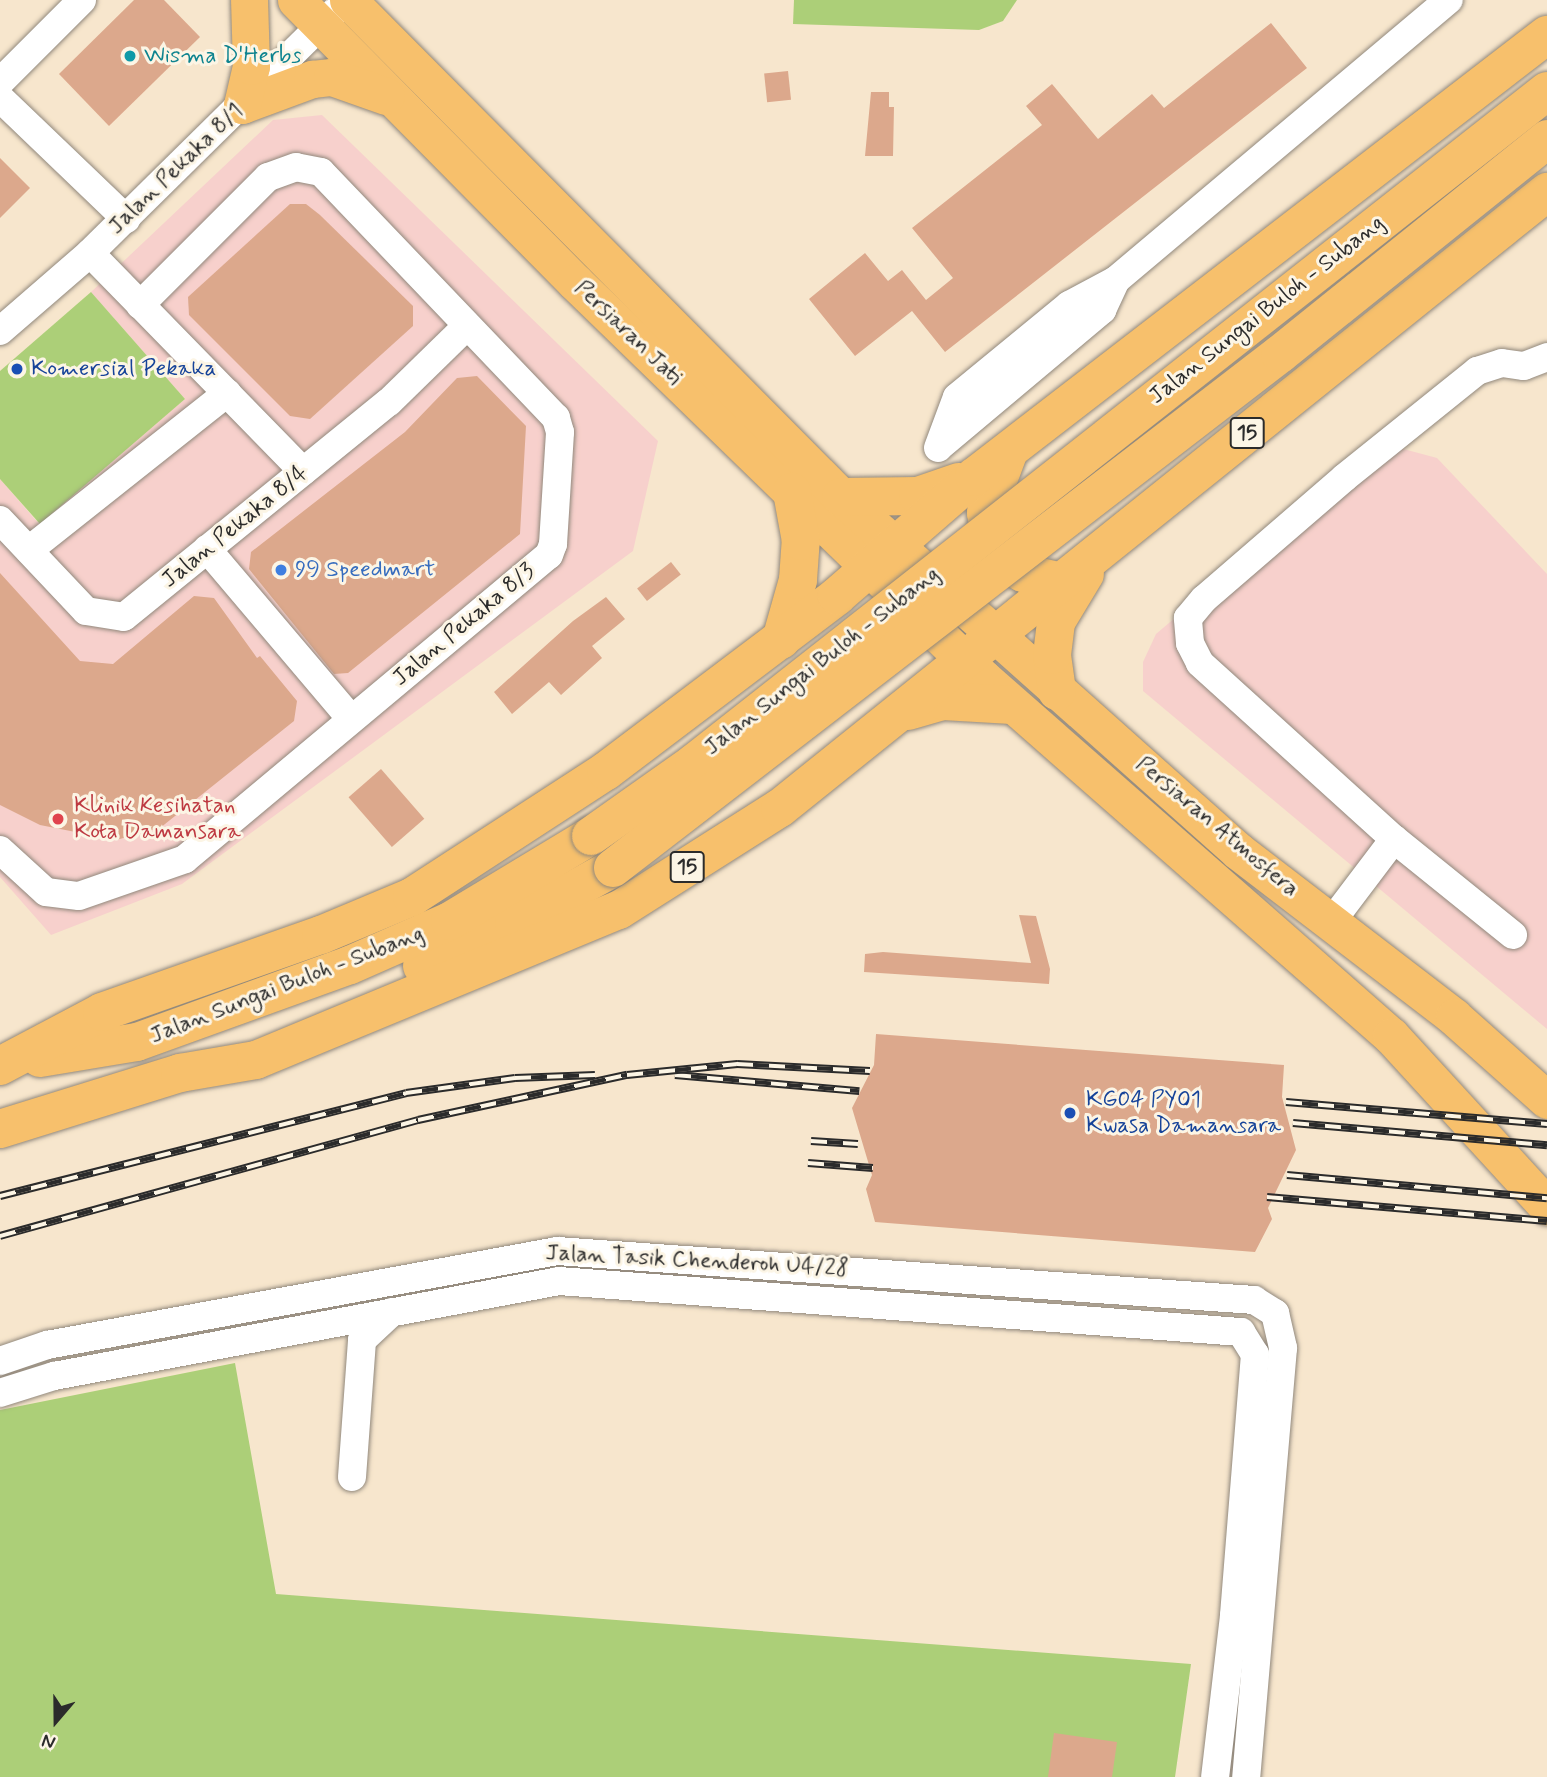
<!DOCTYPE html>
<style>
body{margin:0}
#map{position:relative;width:1547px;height:1777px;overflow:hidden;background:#f7e6cd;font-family:Mynerve,sans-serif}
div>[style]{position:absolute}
.built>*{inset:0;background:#f7d0cc}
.green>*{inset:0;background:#accf78}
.building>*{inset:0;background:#dca88c;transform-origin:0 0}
.roads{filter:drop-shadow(0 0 2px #91887c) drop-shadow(0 0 2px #91887c)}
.minor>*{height:28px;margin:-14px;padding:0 14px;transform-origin:14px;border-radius:14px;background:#fff}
.major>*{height:37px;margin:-18.5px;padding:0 18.5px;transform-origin:18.5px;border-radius:18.5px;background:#f7c06c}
.highway>*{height:38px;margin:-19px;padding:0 19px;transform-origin:19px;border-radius:19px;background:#f7c06c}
.rail>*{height:8px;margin-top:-4px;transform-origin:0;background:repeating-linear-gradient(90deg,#fcf5e5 0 16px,#2b2b2b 0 32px);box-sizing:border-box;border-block:2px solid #2b2b2b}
.bridges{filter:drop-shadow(0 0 2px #91887c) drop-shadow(0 0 2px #91887c)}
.highway-bridge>*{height:38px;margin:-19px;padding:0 19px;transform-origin:19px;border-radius:19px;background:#f7c06c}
.dots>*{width:19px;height:19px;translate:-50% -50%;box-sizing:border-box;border:4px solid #fcf5e5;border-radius:50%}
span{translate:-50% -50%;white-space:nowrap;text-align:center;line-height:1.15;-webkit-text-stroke:6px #fcf5e5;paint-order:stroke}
.shield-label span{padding:2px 5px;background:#fcf5e5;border:2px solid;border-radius:5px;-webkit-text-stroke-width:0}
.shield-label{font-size:21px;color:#2b2b2b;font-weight:700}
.culture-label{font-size:23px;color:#0d838f}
.left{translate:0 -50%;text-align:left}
.street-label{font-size:23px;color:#2b2b2b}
.transit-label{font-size:23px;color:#164399}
.shop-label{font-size:23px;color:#366cbe}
.health-label{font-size:23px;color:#be3a42}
.north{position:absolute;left:21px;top:1686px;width:70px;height:70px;-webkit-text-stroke:5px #fcf5e5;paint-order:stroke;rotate:200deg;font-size:19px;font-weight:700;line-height:28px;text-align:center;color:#2b2b2b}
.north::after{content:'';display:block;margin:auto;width:24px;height:32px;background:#2b2b2b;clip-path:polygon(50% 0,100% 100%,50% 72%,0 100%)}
</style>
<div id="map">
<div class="built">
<i style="clip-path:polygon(322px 115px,658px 441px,633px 551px,182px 884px,51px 935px,0 877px,0 479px,39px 524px,185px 399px,91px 292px,273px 120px)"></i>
<i style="clip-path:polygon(1381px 443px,1437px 458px,1547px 574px,1547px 1029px,1143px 691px,1143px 662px,1156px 634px)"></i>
</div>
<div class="green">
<i style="clip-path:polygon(794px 0,1017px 0,1003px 21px,979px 30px,793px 24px)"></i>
<i style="clip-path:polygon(91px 292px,185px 399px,40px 524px,0 479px,0 371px)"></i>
<i style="clip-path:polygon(235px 1363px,276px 1594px,1191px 1664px,1175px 1777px,0 1777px,0 1410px)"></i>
</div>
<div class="building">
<i style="clip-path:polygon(134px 0,164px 0,200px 37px,109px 126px,59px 74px)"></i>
<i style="clip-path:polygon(1271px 23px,1307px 68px,945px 352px,912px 311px,855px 356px,809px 299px,865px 253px,888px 281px,902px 270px,926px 300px,953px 278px,912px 228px,1042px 125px,1026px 106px,1052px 84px,1098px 139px,1152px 94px,1164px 108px)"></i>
<i style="left:788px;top:71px;width:29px;height:24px;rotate:84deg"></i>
<i style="clip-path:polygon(871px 92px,889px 92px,889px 107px,894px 107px,893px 156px,865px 156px)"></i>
<i style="clip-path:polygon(0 158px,30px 188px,0 218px)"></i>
<i style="clip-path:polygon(290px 204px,306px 204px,320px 215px,413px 306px,413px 326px,310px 419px,290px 416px,189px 315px,188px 297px)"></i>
<i style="clip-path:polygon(477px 376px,526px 426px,520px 534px,348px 673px,334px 674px,249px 569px,251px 552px,405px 432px,457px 378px)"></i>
<i style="left:671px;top:562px;width:16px;height:43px;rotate:52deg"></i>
<i style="clip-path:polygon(0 573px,80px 661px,113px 664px,194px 596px,214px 598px,257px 658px,260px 656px,297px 701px,294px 721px,160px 828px,116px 840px,40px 825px,0 805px)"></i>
<i style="clip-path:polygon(606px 597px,625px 619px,592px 646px,602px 658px,561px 695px,549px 682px,512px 714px,494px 692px,573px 621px)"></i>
<i style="left:381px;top:769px;width:66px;height:43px;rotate:49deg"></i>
<i style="clip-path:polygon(1019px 915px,1036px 916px,1050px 969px,1049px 984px,864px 972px,865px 954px,883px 952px,1031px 963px)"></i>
<i style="clip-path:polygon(876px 1034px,1284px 1065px,1282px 1097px,1296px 1150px,1268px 1208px,1272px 1219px,1255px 1252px,875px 1222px,866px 1189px,872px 1175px,852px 1108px,874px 1065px)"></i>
<i style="clip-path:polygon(1054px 1733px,1117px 1742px,1112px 1777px,1048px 1777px)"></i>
</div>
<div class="roads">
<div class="minor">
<i style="left:0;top:82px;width:116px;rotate:-45deg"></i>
<i style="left:0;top:98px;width:175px;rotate:43.8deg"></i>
<i style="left:90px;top:253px;width:305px;rotate:45.7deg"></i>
<i style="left:0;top:331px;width:119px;rotate:-40.9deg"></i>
<i style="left:90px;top:253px;width:343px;rotate:-44.6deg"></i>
<i style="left:940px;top:446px;width:212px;rotate:-40deg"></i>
<i style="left:1102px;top:310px;width:33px;rotate:-65deg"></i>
<i style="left:938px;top:448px;width:54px;rotate:-69.6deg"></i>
<i style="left:957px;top:397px;width:145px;rotate:-39.4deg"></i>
<i style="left:1069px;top:305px;width:53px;rotate:-28deg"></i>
<i style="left:1116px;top:280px;width:435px;rotate:-40.1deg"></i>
<i style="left:0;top:520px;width:125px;rotate:46.6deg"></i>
<i style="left:86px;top:611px;width:38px;rotate:9deg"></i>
<i style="left:124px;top:617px;width:341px;rotate:-39.1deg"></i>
<i style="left:389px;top:402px;width:109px;rotate:-44.3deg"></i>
<i style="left:207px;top:549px;width:223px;rotate:49.7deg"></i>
<i style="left:29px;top:550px;width:253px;rotate:-38.4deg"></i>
<i style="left:1394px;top:839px;width:153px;rotate:38.9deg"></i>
<i style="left:0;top:850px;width:62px;rotate:42.4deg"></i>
<i style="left:46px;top:892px;width:33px;rotate:7deg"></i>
<i style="left:79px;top:896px;width:112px;rotate:-19.2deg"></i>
<i style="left:185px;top:859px;width:474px;rotate:-39.9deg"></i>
<i style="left:549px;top:555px;width:12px;rotate:-70deg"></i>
<i style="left:553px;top:544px;width:112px;rotate:-86.4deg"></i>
<i style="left:560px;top:432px;width:15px;rotate:-106deg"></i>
<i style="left:556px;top:418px;width:340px;rotate:-133.7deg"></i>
<i style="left:321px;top:172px;width:25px;rotate:-169deg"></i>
<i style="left:296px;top:167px;width:30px;rotate:160deg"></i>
<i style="left:268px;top:177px;width:181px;rotate:135deg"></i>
<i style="left:1332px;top:921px;width:103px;rotate:-52.9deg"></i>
<i style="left:1394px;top:839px;width:262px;rotate:-137.8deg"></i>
<i style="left:1200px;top:663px;width:22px;rotate:-117deg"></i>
<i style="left:1190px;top:643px;width:25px;rotate:-95deg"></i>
<i style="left:1188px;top:618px;width:25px;rotate:-50deg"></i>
<i style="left:1204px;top:599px;width:185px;rotate:-40.8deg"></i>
<i style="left:1344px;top:478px;width:171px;rotate:-38.8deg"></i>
<i style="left:1477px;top:371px;width:26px;rotate:-18deg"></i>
<i style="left:1502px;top:363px;width:22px;rotate:8deg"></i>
<i style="left:1524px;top:366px;width:25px;rotate:-21deg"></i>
<i style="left:0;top:1361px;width:50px;rotate:-18.8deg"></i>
<i style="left:47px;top:1345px;width:519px;rotate:-10.44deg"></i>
<i style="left:557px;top:1251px;width:699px;rotate:4.02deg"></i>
<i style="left:1254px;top:1300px;width:25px;rotate:32deg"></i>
<i style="left:1275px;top:1313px;width:36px;rotate:77deg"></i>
<i style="left:1283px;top:1348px;width:431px;rotate:94.9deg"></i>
<i style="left:0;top:1393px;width:57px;rotate:-17.5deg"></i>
<i style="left:54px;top:1376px;width:514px;rotate:-10.65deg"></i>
<i style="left:559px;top:1281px;width:684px;rotate:4.28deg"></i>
<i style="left:1241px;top:1332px;width:26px;rotate:58deg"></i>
<i style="left:1255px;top:1354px;width:263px;rotate:94.6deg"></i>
<i style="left:1234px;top:1616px;width:162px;rotate:96.7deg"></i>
<i style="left:352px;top:1477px;width:137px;rotate:-85.8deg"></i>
<i style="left:362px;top:1340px;width:41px;rotate:-43deg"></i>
</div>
<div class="major">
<i style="left:296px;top:0;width:397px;rotate:45.3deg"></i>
<i style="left:575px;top:282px;width:569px;rotate:44.14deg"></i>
<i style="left:983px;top:678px;width:543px;rotate:41.27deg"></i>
<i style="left:1391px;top:1036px;width:231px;rotate:47.5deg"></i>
<i style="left:348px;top:0;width:700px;rotate:45.23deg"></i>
<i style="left:841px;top:497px;width:532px;rotate:41.72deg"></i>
<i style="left:1238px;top:851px;width:272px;rotate:37.5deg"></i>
<i style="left:1454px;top:1017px;width:125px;rotate:41.7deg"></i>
<i style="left:242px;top:105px;width:75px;rotate:-20.4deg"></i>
<i style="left:312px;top:79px;width:20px;rotate:-6deg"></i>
<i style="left:332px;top:77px;width:57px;rotate:19.4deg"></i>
<i style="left:242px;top:105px;width:40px;rotate:-77deg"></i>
<i style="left:251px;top:66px;width:66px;rotate:-91.7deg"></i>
</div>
<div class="highway">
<i style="left:1009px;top:451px;width:66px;rotate:110.4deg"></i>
<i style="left:986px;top:513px;width:23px;rotate:80deg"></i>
<i style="left:990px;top:536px;width:26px;rotate:62deg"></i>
<i style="left:1002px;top:559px;width:25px;rotate:34deg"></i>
<i style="left:1023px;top:573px;width:39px;rotate:13deg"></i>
<i style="left:841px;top:497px;width:77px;rotate:-0.7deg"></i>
<i style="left:918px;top:496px;width:43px;rotate:-18.9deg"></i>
<i style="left:781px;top:640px;width:62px;rotate:-74.2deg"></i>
<i style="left:798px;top:580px;width:39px;rotate:-86deg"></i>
<i style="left:801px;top:541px;width:50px;rotate:-100.4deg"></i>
<i style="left:1057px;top:691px;width:36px;rotate:-98deg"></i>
<i style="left:1052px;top:655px;width:33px;rotate:-83deg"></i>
<i style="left:1056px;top:622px;width:56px;rotate:-58.9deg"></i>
<i style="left:908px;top:711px;width:36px;rotate:-16deg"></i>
<i style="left:943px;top:701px;width:69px;rotate:3.3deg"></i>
<i style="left:422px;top:966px;width:102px;rotate:-25.1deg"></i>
<i style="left:514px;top:923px;width:113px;rotate:-29.1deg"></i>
<i style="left:40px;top:1058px;width:98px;rotate:-9.4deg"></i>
<i style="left:137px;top:1042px;width:226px;rotate:-19.9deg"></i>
<i style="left:350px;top:965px;width:109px;rotate:-23.7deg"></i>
<i style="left:450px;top:921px;width:165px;rotate:-31.1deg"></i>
<i style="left:0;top:1066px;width:115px;rotate:-27.9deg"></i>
<i style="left:102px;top:1012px;width:232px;rotate:-19.4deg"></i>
<i style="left:321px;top:935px;width:99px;rotate:-22.7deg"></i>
<i style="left:412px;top:897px;width:231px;rotate:-33deg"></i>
<i style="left:606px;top:771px;width:290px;rotate:-37.1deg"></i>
<i style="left:837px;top:596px;width:181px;rotate:-41deg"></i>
<i style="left:974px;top:477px;width:724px;rotate:-37.65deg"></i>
<i style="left:0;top:1129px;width:189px;rotate:-17.3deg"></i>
<i style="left:180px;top:1073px;width:77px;rotate:-9.7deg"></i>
<i style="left:256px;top:1060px;width:393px;rotate:-22.5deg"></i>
<i style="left:619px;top:910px;width:191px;rotate:-32.4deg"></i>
<i style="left:780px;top:808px;width:984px;rotate:-38.77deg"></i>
</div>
</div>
<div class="rail">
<i style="left:675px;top:1075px;width:185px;rotate:5deg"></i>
<i style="left:1286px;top:1102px;width:262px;rotate:4.8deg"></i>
<i style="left:1293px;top:1123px;width:255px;rotate:5deg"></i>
<i style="left:811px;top:1141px;width:47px;rotate:3.7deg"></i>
<i style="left:808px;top:1163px;width:65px;rotate:4.4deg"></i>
<i style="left:1287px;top:1175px;width:261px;rotate:5.1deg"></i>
<i style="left:0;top:1196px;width:419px;rotate:-14.2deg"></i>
<i style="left:406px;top:1093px;width:110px;rotate:-7.8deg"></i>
<i style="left:515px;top:1078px;width:80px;rotate:-2.1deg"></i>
<i style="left:1267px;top:1197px;width:281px;rotate:4.9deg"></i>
<i style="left:0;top:1236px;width:434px;rotate:-15.5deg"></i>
<i style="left:418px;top:1120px;width:214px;rotate:-12.2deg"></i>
<i style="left:627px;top:1075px;width:111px;rotate:-5.7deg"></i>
<i style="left:737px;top:1064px;width:133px;rotate:3deg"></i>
</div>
<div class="bridges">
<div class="highway-bridge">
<i style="left:591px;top:836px;width:126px;rotate:-35.3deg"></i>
<i style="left:694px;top:763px;width:1086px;rotate:-38.23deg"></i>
<i style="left:613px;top:868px;width:842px;rotate:-37.62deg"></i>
<i style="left:1280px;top:354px;width:343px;rotate:-38.8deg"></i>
</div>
</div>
<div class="dots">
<i style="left:130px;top:56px;background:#0f9aa8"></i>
<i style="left:17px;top:369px;background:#1a4fb4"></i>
<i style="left:281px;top:570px;background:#3f7fe0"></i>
<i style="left:58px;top:819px;background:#e0444e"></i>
<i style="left:1070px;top:1113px;background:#1a4fb4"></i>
</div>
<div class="shield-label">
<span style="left:1247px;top:433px">15</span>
<span style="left:687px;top:867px">15</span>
</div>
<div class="culture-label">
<span class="left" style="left:144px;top:56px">Wisma D'Herbs</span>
</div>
<div class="street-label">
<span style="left:176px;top:169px;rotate:-44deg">Jalan Pekaka 8/1</span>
<span style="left:1267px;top:310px;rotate:-38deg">Jalan Sungai Buloh - Subang</span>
<span style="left:628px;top:333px;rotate:44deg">Persiaran Jati</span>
<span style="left:235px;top:527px;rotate:-39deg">Jalan Pekaka 8/4</span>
<span style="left:464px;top:625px;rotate:-40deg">Jalan Pekaka 8/3</span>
<span style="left:822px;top:661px;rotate:-38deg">Jalan Sungai Buloh - Subang</span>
<span style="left:1217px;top:827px;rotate:40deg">Persiaran Atmosfera</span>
<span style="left:287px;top:985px;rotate:-21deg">Jalan Sungai Buloh - Subang</span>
<span style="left:697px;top:1261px;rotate:3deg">Jalan Tasik Chenderoh U4/28</span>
</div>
<div class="transit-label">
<span class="left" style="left:31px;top:369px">Komersial Pekaka</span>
<span class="left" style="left:1086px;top:1113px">KG04 PY01<br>Kwasa Damansara</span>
</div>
<div class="shop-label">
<span class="left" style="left:295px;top:570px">99 Speedmart</span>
</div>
<div class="health-label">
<span class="left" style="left:74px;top:819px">Klinik Kesihatan<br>Kota Damansara</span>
</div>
<div class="north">N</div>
</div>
